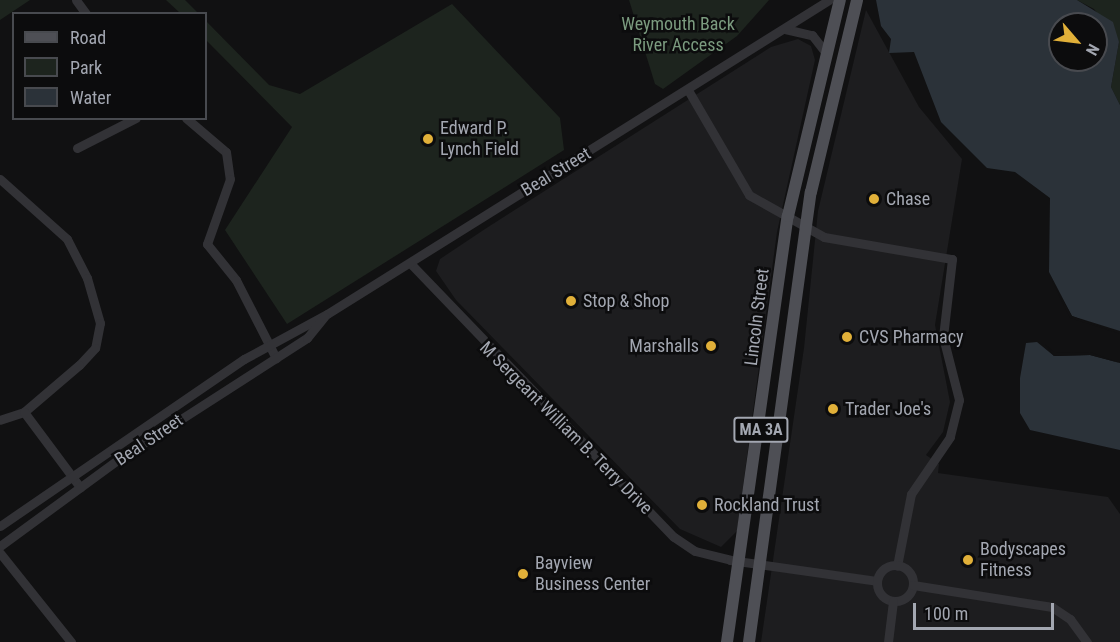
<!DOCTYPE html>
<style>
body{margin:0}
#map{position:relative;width:1120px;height:642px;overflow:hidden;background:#111112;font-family:"Roboto Condensed",sans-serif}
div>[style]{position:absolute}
.built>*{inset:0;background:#1d1d1f}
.green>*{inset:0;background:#1d241e}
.water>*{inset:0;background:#2b3239}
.pier>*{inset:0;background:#111112}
.minor>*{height:9px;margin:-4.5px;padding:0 4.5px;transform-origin:4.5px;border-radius:4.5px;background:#323236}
.minor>.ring{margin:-4.5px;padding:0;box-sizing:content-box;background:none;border:9px solid #323236;border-radius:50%}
.major>*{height:12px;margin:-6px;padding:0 6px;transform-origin:6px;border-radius:6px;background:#4e4f55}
.dots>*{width:16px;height:16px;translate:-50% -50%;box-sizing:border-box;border:3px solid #0c0c0d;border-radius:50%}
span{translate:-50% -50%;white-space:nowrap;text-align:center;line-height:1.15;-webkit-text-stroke:5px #0c0c0d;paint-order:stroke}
.shield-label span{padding:2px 4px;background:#0c0c0d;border:2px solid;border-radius:4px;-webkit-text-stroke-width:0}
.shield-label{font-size:16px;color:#a3a7b1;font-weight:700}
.park-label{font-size:18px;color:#7b9b7f}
.poi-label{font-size:18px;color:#a3a7b1}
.left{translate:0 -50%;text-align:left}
.right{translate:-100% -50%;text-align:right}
.street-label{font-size:18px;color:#a3a7b1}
.legend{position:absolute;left:12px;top:12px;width:195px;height:108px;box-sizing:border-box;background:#0c0c0d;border:2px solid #484a4f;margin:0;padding:8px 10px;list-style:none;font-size:18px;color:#a3a7b1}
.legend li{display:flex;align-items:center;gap:12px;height:30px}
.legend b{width:30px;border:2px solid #484a4f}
.north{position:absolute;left:1048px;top:12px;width:60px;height:60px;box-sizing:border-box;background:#0c0c0d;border:2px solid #484a4f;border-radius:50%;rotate:118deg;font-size:16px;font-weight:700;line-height:24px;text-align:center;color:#a3a7b1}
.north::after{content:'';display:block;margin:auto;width:21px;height:27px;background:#e1b039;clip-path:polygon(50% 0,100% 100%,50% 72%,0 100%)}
.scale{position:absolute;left:913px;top:603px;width:141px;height:27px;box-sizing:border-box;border:3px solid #a3a7b1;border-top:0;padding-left:8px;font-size:18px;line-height:21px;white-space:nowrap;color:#a3a7b1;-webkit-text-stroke:4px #0c0c0d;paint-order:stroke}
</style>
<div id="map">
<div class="built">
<i style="clip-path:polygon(866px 10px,919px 107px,962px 159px,935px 325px,950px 402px,943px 432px,926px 455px,939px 464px,938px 473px,1108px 497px,1120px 514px,1120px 642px,761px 642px,804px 348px,818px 211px)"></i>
<i style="clip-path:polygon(798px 39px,811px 46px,815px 60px,777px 232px,737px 531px,721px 547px,680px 529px,456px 300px,436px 271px,440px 259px,485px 229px,771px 47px)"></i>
</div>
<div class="green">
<i style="clip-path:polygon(0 0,30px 0,0 20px)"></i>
<i style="clip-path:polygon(166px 0,185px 0,198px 13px,180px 13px)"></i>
<i style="clip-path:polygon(629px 0,769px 0,737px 36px,663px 89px,655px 84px)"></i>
<i style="clip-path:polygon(1077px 0,1120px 0,1120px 105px,1111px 87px,1119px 42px,1094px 9px)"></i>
<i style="clip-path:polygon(452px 4px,560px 118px,564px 150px,287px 324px,225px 230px,292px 127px,206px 40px,206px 21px,269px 85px,300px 94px)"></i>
</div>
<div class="water">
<i style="clip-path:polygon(evenodd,876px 0,1077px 0,1113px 22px,1119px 42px,1111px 87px,1120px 105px,1120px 331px,1072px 316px,1049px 272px,1050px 198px,1015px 172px,987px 168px,941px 122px,914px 52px,889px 53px,891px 39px,881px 26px,876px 0,1060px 24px,1096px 24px,1096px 60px,1060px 60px,1060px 24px)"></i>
<i style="clip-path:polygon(1037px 342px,1054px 356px,1090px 355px,1120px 363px,1120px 450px,1030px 430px,1020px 413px,1020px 378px,1026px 343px)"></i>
</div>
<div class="pier">
<i style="clip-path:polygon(1052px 281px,1072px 316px,1120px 334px,1070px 318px)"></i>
<i style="clip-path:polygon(1045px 344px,1055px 353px,1090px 352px,1120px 363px,1090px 355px,1054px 356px)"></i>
</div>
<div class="minor">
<i style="left:76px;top:0;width:17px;rotate:54deg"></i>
<i style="left:785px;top:29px;width:28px;rotate:13deg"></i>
<i style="left:812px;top:35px;width:23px;rotate:52deg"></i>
<i style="left:688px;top:90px;width:121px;rotate:59.8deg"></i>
<i style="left:749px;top:195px;width:86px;rotate:29.2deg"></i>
<i style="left:824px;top:237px;width:130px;rotate:9.8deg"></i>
<i style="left:952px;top:259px;width:79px;rotate:96.6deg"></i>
<i style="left:943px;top:337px;width:65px;rotate:75.7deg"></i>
<i style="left:959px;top:400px;width:38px;rotate:104deg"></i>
<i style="left:950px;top:437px;width:69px;rotate:124.4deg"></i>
<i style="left:911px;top:494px;width:73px;rotate:101deg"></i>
<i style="left:186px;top:118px;width:52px;rotate:40.4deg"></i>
<i style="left:226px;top:152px;width:27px;rotate:82deg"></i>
<i style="left:230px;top:179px;width:69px;rotate:109.5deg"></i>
<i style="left:207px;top:244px;width:46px;rotate:51.1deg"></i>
<i style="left:236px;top:280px;width:88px;rotate:62.9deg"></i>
<i style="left:77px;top:148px;width:66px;rotate:-27deg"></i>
<i style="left:0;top:179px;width:90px;rotate:41.8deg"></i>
<i style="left:67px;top:239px;width:44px;rotate:62.9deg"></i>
<i style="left:87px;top:278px;width:47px;rotate:73.9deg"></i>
<i style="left:100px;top:323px;width:25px;rotate:101deg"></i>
<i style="left:95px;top:348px;width:23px;rotate:133deg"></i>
<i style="left:79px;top:365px;width:72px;rotate:139.5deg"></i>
<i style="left:24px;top:412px;width:25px;rotate:162deg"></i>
<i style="left:410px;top:263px;width:380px;rotate:46.1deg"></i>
<i style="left:674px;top:537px;width:25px;rotate:34deg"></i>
<i style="left:695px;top:551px;width:36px;rotate:14deg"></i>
<i style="left:730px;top:560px;width:148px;rotate:8.1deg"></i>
<i style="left:24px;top:412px;width:94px;rotate:53.3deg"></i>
<i style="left:0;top:526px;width:296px;rotate:-34.4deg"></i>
<i style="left:244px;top:359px;width:94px;rotate:-28.5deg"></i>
<i style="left:327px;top:314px;width:592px;rotate:-32.03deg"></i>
<i style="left:0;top:546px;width:147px;rotate:-36.2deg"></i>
<i style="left:119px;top:459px;width:224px;rotate:-32.8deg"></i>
<i style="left:307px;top:338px;width:28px;rotate:-51deg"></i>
<i style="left:0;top:553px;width:114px;rotate:51.4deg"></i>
<i class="ring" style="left:877px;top:565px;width:27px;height:27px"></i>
<i style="left:913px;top:585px;width:141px;rotate:9deg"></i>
<i style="left:1052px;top:607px;width:22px;rotate:34deg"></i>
<i style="left:1070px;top:619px;width:29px;rotate:54deg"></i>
<i style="left:888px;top:642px;width:41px;rotate:-83deg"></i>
</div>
<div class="major">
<i style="left:727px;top:642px;width:430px;rotate:-81.9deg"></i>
<i style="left:788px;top:216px;width:222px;rotate:-76.5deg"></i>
<i style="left:749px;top:642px;width:454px;rotate:-82.2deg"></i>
<i style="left:811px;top:192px;width:197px;rotate:-76.5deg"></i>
</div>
<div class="dots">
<i style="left:428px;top:139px;background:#e1b039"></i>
<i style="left:874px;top:199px;background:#e1b039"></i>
<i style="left:571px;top:301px;background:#e1b039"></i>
<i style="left:847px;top:337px;background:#e1b039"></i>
<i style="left:711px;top:346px;background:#e1b039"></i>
<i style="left:833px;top:409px;background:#e1b039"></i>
<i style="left:702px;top:505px;background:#e1b039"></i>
<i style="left:968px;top:560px;background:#e1b039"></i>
<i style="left:523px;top:574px;background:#e1b039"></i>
</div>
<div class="shield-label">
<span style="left:761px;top:430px">MA 3A</span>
</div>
<div class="park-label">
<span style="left:678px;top:35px">Weymouth Back<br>River Access</span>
</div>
<div class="poi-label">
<span class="left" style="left:440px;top:139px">Edward P.<br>Lynch Field</span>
<span class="left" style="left:886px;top:199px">Chase</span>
<span class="left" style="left:583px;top:301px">Stop &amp; Shop</span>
<span class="left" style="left:859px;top:337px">CVS Pharmacy</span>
<span class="right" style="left:699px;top:346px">Marshalls</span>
<span class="left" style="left:845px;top:409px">Trader Joe's</span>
<span class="left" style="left:714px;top:505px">Rockland Trust</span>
<span class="left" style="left:980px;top:560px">Bodyscapes<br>Fitness</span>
<span class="left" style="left:535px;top:574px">Bayview<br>Business Center</span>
</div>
<div class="street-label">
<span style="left:556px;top:172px;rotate:-31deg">Beal Street</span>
<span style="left:757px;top:317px;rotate:-83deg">Lincoln Street</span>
<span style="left:566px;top:428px;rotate:45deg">M Sergeant William B. Terry Drive</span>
<span style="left:149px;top:440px;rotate:-34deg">Beal Street</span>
</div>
<ul class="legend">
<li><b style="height:8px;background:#4e4f55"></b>Road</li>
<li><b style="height:16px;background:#1d241e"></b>Park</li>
<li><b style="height:16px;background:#2b3239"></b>Water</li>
</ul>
<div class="north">N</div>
<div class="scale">100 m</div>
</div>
